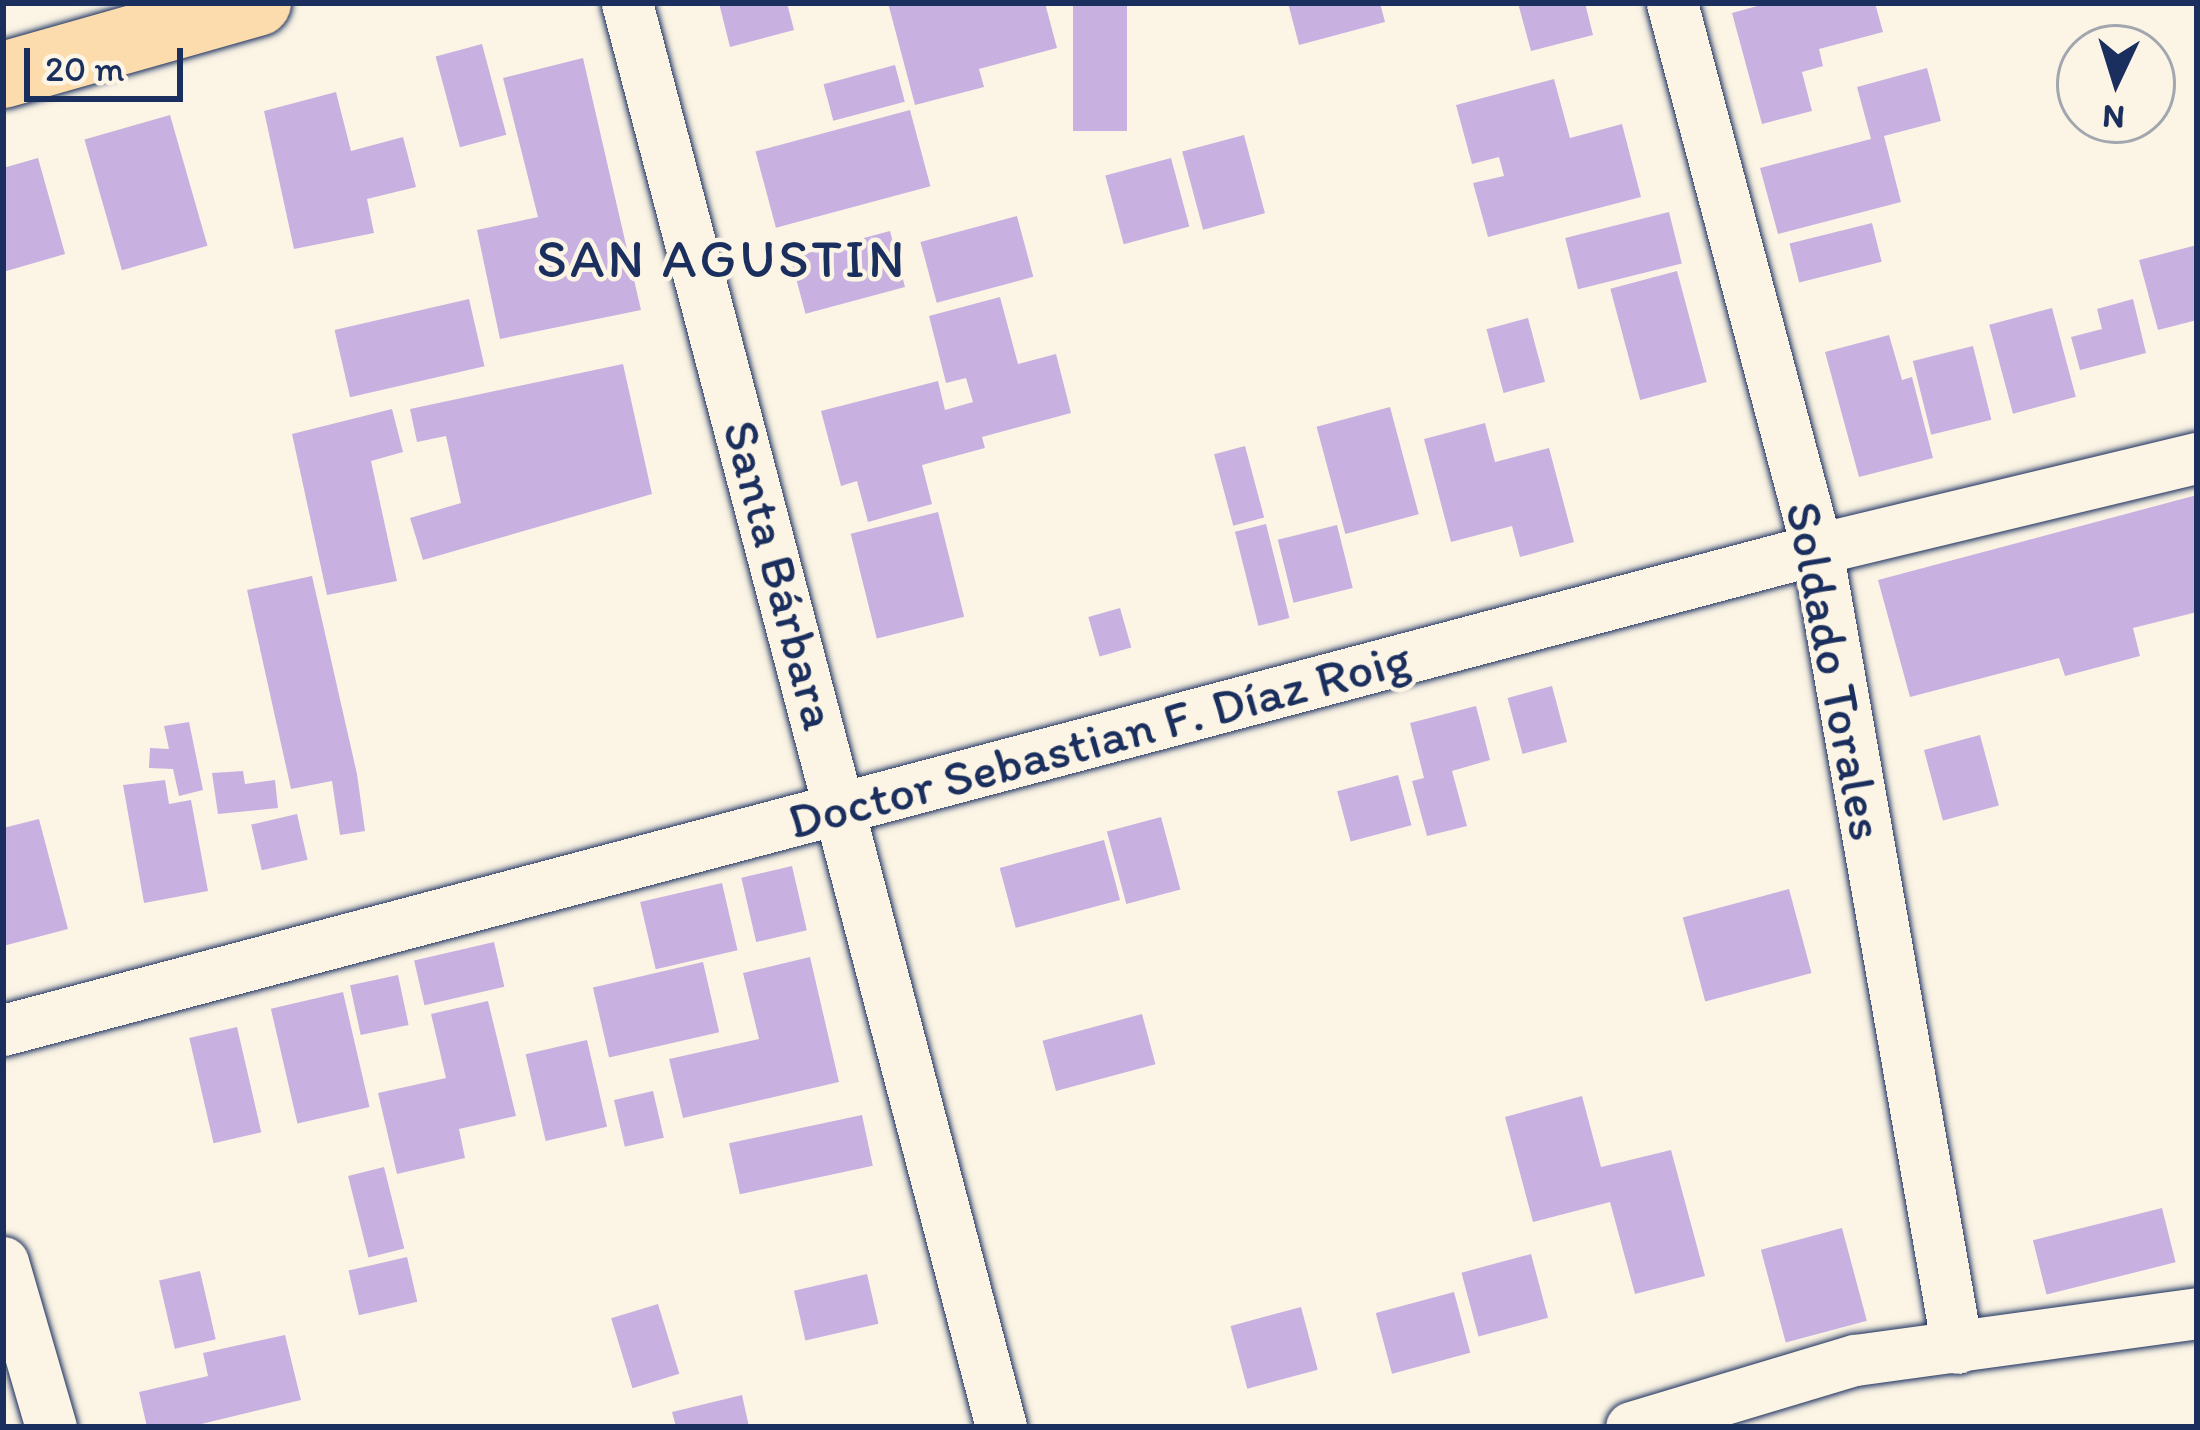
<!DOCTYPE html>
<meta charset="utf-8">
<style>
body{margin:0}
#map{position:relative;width:2200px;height:1430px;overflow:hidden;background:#fcf5e5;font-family:Itim,sans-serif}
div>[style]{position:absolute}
.building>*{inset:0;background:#c8b1e0;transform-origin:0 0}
.roads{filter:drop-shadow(0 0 3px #1b2f5e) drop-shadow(0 0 3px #1b2f5e)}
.minor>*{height:51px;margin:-25.5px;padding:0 25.5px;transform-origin:25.5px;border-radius:25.5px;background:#fcf5e5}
.major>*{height:66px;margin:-33px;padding:0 33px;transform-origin:33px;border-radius:33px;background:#fcdcac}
span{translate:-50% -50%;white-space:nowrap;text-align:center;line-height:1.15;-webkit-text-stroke:9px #fcf5e5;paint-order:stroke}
.street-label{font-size:51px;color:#1b2f5e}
.neighbourhood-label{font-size:54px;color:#1b2f5e;letter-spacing:3px}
.frame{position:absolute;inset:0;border:6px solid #1b2f5e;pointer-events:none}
.north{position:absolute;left:2056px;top:24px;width:120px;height:120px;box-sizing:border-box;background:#fcf5e5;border:3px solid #a2a6af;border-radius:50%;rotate:184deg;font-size:33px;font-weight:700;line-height:48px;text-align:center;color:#1b2f5e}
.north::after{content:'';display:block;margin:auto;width:42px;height:54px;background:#1b2f5e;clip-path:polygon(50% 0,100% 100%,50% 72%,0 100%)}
.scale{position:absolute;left:24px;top:48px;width:159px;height:54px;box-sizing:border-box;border:6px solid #1b2f5e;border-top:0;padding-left:15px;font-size:36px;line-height:42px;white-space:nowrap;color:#1b2f5e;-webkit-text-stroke:9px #fcf5e5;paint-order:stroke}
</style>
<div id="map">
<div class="building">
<i style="clip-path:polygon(719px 3px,787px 3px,794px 30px,730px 47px)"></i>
<i style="clip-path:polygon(888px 3px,1045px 3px,1057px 48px,979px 69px,984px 87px,915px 105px)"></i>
<i style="left:1073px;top:3px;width:54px;height:128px"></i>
<i style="clip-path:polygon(1288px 3px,1380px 3px,1385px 22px,1299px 45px)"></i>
<i style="clip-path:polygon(1518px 3px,1585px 3px,1593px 35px,1531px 51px)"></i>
<i style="clip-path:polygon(1768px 3px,1875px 3px,1883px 32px,1819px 49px,1823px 66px,1802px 72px,1812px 111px,1762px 124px,1732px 13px)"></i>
<i style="left:482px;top:44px;width:94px;height:48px;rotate:75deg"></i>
<i style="clip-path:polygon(583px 58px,641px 310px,500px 339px,477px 230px,538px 217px,503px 78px)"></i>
<i style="left:895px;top:65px;width:38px;height:74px;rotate:75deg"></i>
<i style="clip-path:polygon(1927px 68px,1941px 121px,1884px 136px,1901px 202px,1778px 234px,1760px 168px,1871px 139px,1857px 87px)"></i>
<i style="clip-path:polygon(1554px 79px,1570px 138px,1622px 124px,1641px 197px,1488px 237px,1473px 183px,1504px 176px,1499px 157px,1472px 164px,1456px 105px)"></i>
<i style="clip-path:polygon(336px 92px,351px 151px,403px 137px,416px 187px,367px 199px,374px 233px,294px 249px,264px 111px)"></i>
<i style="left:910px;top:110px;width:79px;height:160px;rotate:75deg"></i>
<i style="left:170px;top:115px;width:136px;height:89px;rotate:74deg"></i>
<i style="left:1244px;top:135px;width:81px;height:64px;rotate:75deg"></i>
<i style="clip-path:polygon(38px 158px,65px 254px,3px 272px,3px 168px)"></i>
<i style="left:1171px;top:158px;width:71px;height:68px;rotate:75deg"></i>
<i style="left:1669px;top:212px;width:53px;height:107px;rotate:76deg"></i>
<i style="left:1017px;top:216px;width:63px;height:100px;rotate:75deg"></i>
<i style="left:1872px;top:223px;width:40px;height:85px;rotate:76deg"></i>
<i style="left:890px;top:231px;width:58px;height:103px;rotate:75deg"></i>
<i style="clip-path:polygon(2197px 245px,2197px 320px,2158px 330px,2139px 260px)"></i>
<i style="left:1677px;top:271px;width:115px;height:69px;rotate:75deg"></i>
<i style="clip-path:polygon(1000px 297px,1018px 364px,1056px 354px,1071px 413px,982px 437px,985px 448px,922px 465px,932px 504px,868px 522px,857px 481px,841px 486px,821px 411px,938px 381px,945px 410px,973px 402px,966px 378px,946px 383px,929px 316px)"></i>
<i style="left:469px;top:299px;width:69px;height:138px;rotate:77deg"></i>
<i style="clip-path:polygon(2133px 299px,2146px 353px,2080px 370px,2071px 337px,2102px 329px,2097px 309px)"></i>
<i style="left:2052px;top:308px;width:92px;height:65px;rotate:75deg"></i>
<i style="left:1528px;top:318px;width:66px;height:43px;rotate:75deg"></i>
<i style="clip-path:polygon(1889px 335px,1902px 380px,1912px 377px,1933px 458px,1859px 477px,1825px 352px)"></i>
<i style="left:1973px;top:346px;width:76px;height:62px;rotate:76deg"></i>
<i style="clip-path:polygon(623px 364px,652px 494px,423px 560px,410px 518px,461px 503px,446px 436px,417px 442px,410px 409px)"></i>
<i style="left:1390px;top:407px;width:111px;height:76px;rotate:75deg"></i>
<i style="clip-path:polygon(392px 409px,403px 452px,371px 461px,397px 581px,327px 595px,292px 434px)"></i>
<i style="clip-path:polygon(1485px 423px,1495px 462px,1549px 448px,1574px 542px,1520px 557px,1512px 526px,1451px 542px,1424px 439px)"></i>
<i style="left:1245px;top:446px;width:74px;height:32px;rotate:75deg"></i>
<i style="clip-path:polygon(2197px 495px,2197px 612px,2133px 628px,2140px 656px,2065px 676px,2059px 658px,1910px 697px,1878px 580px)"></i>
<i style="left:938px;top:512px;width:108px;height:90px;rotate:76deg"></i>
<i style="left:1266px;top:524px;width:97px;height:32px;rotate:76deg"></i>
<i style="left:1337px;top:525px;width:65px;height:61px;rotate:76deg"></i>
<i style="clip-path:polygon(312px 576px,357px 774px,365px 831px,340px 835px,332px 781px,291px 789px,247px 590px)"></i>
<i style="left:1120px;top:608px;width:41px;height:33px;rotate:74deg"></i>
<i style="left:1552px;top:686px;width:58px;height:46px;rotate:75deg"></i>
<i style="clip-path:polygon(1476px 706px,1490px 760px,1452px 771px,1467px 826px,1427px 836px,1412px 781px,1424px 778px,1410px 723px)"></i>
<i style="clip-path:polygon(189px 722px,203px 790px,179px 796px,173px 769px,149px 768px,150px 748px,169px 749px,164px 726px)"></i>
<i style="left:1980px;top:735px;width:73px;height:58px;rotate:75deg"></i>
<i style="clip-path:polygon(243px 771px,245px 784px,275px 780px,278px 808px,218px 814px,212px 773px)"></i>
<i style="left:1398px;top:775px;width:52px;height:63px;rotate:75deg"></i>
<i style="clip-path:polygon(165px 780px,169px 804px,191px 800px,208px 891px,144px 903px,123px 785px)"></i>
<i style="left:297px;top:814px;width:47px;height:47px;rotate:77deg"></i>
<i style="left:1161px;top:817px;width:75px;height:56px;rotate:75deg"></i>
<i style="clip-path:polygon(39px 819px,68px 929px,3px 946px,3px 828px)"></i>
<i style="left:1104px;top:840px;width:62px;height:108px;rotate:75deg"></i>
<i style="left:792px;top:866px;width:66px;height:52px;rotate:77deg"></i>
<i style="left:722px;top:883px;width:69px;height:84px;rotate:77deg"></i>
<i style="left:1789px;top:889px;width:87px;height:110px;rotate:75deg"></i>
<i style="left:494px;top:942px;width:46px;height:82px;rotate:77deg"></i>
<i style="clip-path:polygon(810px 957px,839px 1082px,683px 1118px,669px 1059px,759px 1039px,743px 973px)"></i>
<i style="left:703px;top:962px;width:72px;height:113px;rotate:77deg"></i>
<i style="left:398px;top:975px;width:51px;height:49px;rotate:78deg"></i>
<i style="left:343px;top:992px;width:118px;height:74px;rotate:77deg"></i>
<i style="clip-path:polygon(488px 1001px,516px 1116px,459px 1129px,465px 1158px,397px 1174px,378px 1093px,446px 1078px,431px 1014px)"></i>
<i style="left:1142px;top:1014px;width:52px;height:103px;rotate:75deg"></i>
<i style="left:237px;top:1027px;width:108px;height:49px;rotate:77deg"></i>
<i style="left:587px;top:1040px;width:89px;height:63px;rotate:77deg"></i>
<i style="left:653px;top:1091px;width:48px;height:40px;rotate:77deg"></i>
<i style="clip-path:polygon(1582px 1096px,1601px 1167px,1671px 1150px,1705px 1276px,1635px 1294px,1610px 1202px,1533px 1222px,1505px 1117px)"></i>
<i style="left:862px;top:1115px;width:52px;height:136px;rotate:78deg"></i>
<i style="left:384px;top:1167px;width:84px;height:37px;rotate:76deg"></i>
<i style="left:2162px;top:1208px;width:56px;height:133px;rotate:76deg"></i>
<i style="left:1842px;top:1228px;width:96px;height:84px;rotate:75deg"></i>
<i style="left:1531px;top:1254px;width:66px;height:72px;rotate:75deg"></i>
<i style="left:407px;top:1257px;width:46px;height:60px;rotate:77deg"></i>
<i style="left:200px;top:1271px;width:70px;height:42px;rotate:77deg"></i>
<i style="left:867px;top:1274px;width:51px;height:75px;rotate:77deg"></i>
<i style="left:1454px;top:1292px;width:63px;height:81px;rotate:75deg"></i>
<i style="left:658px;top:1304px;width:73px;height:49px;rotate:73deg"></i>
<i style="left:1301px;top:1307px;width:65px;height:73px;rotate:75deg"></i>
<i style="clip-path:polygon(285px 1335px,301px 1400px,189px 1427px,147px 1427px,139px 1392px,208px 1376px,203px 1353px)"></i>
<i style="clip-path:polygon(742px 1395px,749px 1427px,676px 1427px,672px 1412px)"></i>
</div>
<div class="roads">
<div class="minor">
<i style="left:627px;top:3px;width:1472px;rotate:75.28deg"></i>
<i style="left:1672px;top:3px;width:565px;rotate:75.13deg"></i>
<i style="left:1817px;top:549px;width:811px;rotate:80.06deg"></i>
<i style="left:3px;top:1030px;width:1877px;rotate:-14.85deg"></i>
<i style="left:1817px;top:549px;width:391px;rotate:-13.5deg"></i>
<i style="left:3px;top:1262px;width:172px;rotate:73.8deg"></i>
<i style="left:1631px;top:1427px;width:234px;rotate:-16.7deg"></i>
<i style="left:1855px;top:1360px;width:345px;rotate:-7.8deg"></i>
</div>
<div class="major">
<i style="left:3px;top:75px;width:265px;rotate:-15.8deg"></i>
</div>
</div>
<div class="street-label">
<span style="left:780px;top:575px;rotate:75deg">Santa Bárbara</span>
<span style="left:1835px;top:671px;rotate:79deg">Soldado Torales</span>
<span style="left:1099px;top:740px;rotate:-15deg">Doctor Sebastian F. Díaz Roig</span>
</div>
<div class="neighbourhood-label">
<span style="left:722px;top:259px">SAN AGUSTIN</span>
</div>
<div class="frame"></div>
<div class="north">N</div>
<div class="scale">20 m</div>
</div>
